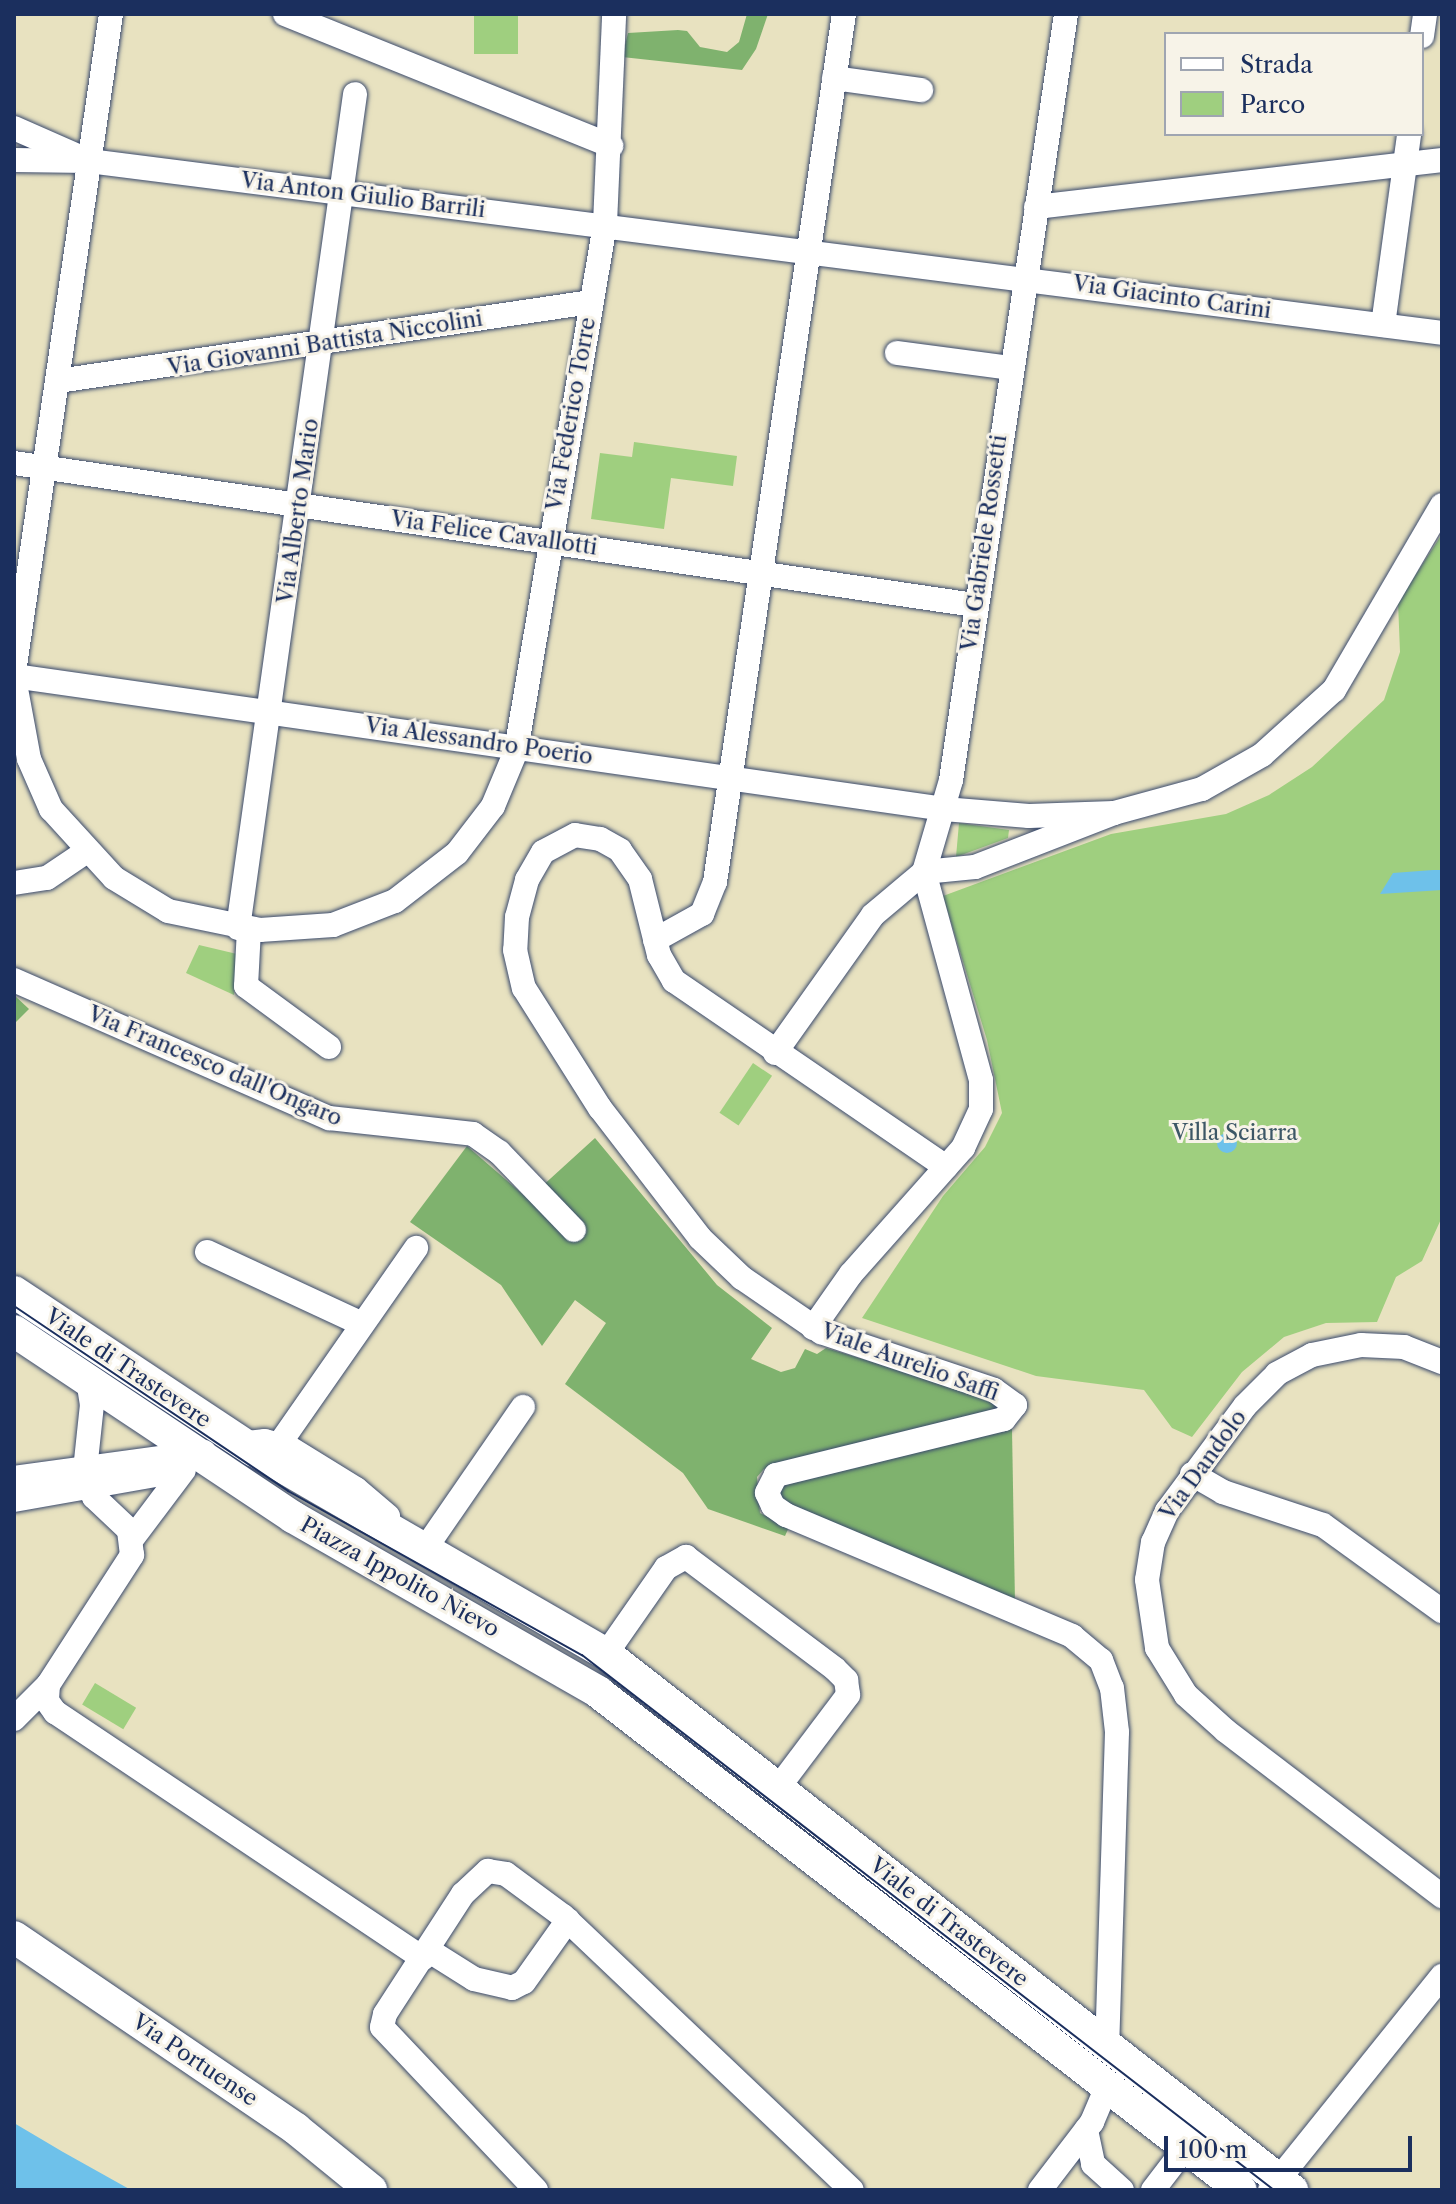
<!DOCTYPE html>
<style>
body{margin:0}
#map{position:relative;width:1456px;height:2204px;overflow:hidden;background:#e8e2c0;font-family:"Libre Caslon Text",serif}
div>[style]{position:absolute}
.green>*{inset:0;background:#9fcf7f;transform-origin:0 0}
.forest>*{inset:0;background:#7fb26e}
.water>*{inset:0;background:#6ec1ea}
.round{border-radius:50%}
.roads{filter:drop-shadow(0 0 2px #3a4a6d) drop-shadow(0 0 2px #3a4a6d)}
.minor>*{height:24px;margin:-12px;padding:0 12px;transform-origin:12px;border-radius:12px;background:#fff}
.major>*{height:32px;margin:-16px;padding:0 16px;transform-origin:16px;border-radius:16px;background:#fff}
.tram>*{height:2px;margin:-1px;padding:0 1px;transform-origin:1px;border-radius:1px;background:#1b2f5e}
span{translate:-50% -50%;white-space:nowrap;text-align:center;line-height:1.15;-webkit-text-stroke:6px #f7f3e8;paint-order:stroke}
.street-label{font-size:22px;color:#1b2f5e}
.park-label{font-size:22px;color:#3c5766}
.frame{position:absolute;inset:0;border:16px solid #1b2f5e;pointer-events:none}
.legend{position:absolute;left:1164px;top:32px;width:260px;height:104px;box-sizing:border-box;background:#f7f3e8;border:2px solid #9fa5b1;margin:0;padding:10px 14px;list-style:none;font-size:24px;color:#1b2f5e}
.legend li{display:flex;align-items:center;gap:16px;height:40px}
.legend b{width:40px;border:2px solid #9fa5b1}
.scale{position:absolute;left:1164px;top:2136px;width:248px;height:36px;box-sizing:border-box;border:4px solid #1b2f5e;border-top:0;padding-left:10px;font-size:24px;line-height:28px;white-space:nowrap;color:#1b2f5e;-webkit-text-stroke:6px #f7f3e8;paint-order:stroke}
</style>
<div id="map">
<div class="green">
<i style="left:474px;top:14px;width:44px;height:40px"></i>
<i style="clip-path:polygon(634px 442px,737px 456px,733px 486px,671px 478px,664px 529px,591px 519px,600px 453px,632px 457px)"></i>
<i style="clip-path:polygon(1442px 534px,1442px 1217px,1422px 1261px,1396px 1277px,1377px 1322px,1326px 1323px,1284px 1337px,1242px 1372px,1192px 1437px,1172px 1428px,1144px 1390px,1036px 1376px,862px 1318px,943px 1196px,985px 1147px,1002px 1113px,987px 1040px,943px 896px,1111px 834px,1226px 814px,1269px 795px,1312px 767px,1384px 700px,1400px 652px,1398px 602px)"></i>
<i style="clip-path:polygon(959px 823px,1009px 830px,1008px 838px,956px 857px)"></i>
<i style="clip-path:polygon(199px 945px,237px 954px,234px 995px,186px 973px)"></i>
<i style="left:753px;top:1063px;width:23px;height:60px;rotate:34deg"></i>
<i style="left:95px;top:1683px;width:48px;height:25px;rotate:31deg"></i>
</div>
<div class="forest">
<i style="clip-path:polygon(747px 14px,768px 14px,756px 49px,742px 70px,622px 57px,628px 33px,678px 30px,687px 31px,700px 47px,727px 52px,739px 42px)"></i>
<i style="clip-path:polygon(14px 995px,29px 1009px,14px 1024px)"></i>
<i style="clip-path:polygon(595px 1138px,717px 1285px,772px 1328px,751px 1359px,781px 1372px,795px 1368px,805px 1349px,817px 1354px,826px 1348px,995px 1399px,1001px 1408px,764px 1469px,757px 1477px,760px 1513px,789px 1527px,785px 1536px,708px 1509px,683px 1473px,565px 1384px,606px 1323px,575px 1300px,542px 1346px,501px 1285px,410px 1222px,467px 1146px,528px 1199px)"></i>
<i style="clip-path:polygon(1012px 1429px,1015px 1603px,781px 1500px,777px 1487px)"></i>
</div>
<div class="water">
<i style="clip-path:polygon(1433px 870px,1442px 870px,1442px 890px,1380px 894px,1393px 873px)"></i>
<i class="round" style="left:1217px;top:1133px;width:20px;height:20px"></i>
<i style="clip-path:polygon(14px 2123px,63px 2152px,131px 2190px,14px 2190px)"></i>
</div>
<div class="roads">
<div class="minor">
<i style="left:285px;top:14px;width:352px;rotate:22deg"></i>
<i style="left:1422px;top:36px;width:22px;rotate:-82deg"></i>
<i style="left:834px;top:78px;width:88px;rotate:7.9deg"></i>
<i style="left:14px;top:128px;width:80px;rotate:23.7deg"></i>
<i style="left:14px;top:160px;width:75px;rotate:0.8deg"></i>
<i style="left:89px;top:161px;width:1364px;rotate:7.24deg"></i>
<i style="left:1036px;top:207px;width:409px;rotate:-6.6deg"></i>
<i style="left:1383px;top:325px;width:193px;rotate:-82.2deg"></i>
<i style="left:897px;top:353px;width:115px;rotate:7.5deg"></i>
<i style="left:58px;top:381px;width:539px;rotate:-8.43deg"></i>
<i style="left:14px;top:463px;width:970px;rotate:8.41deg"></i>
<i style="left:14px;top:672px;width:665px;rotate:-81.61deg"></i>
<i style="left:14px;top:676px;width:939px;rotate:8.14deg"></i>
<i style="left:944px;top:809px;width:85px;rotate:4.7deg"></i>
<i style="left:1029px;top:816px;width:85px;rotate:-2deg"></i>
<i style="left:14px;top:678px;width:82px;rotate:79.5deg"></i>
<i style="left:29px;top:759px;width:55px;rotate:66.3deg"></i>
<i style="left:51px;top:809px;width:93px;rotate:47.6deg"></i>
<i style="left:114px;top:878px;width:63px;rotate:31.4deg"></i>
<i style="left:168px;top:911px;width:94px;rotate:11.7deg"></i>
<i style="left:260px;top:930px;width:73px;rotate:-3.9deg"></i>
<i style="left:333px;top:925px;width:66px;rotate:-21.2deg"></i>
<i style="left:395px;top:901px;width:78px;rotate:-37.7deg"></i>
<i style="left:457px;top:853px;width:59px;rotate:-52.5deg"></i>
<i style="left:493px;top:806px;width:60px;rotate:-67.3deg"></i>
<i style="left:516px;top:751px;width:534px;rotate:-80.41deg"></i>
<i style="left:605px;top:224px;width:210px;rotate:-87.5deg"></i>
<i style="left:924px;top:872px;width:51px;rotate:-5.6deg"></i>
<i style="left:975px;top:867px;width:149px;rotate:-21.2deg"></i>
<i style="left:1114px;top:813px;width:91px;rotate:-15.3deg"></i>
<i style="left:1202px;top:789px;width:69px;rotate:-29.5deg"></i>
<i style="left:1262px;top:755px;width:97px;rotate:-42.1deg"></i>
<i style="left:1334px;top:690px;width:214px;rotate:-59.7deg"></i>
<i style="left:14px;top:883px;width:33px;rotate:-9deg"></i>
<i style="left:47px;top:878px;width:48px;rotate:-34deg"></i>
<i style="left:238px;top:928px;width:842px;rotate:-82.01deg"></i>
<i style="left:249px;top:929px;width:57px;rotate:93deg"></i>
<i style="left:246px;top:986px;width:103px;rotate:36.3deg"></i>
<i style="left:655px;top:940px;width:54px;rotate:-29deg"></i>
<i style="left:702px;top:914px;width:35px;rotate:-68deg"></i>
<i style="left:715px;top:882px;width:878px;rotate:-81.55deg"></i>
<i style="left:14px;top:980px;width:344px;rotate:23.7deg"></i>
<i style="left:329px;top:1118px;width:145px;rotate:6.3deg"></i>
<i style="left:473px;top:1134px;width:32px;rotate:35deg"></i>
<i style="left:499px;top:1152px;width:108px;rotate:46.1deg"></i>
<i style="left:775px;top:1053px;width:169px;rotate:-54.6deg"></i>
<i style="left:873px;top:915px;width:67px;rotate:-40.1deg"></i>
<i style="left:946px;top:1167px;width:330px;rotate:-145.6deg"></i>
<i style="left:674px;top:981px;width:30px;rotate:-120deg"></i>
<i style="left:659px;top:955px;width:78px;rotate:-104deg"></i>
<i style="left:640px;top:879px;width:35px;rotate:-125deg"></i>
<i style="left:620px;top:850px;width:23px;rotate:-151deg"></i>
<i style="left:600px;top:839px;width:25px;rotate:-171deg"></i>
<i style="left:575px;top:835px;width:36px;rotate:152deg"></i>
<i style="left:543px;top:852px;width:32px;rotate:120deg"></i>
<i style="left:527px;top:880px;width:38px;rotate:105deg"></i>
<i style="left:517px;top:917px;width:33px;rotate:93deg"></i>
<i style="left:515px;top:950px;width:39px;rotate:77deg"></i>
<i style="left:524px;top:988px;width:142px;rotate:57.7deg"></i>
<i style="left:600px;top:1108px;width:164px;rotate:52.4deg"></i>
<i style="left:700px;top:1238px;width:58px;rotate:43.6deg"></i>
<i style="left:742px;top:1278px;width:96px;rotate:34.4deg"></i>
<i style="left:821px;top:1332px;width:182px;rotate:18.5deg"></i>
<i style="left:994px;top:1390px;width:26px;rotate:36deg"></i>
<i style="left:1015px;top:1405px;width:18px;rotate:128deg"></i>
<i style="left:1004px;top:1419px;width:235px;rotate:166.2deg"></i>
<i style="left:776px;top:1475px;width:20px;rotate:117deg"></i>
<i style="left:767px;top:1493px;width:14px;rotate:65deg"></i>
<i style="left:773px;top:1506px;width:16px;rotate:35deg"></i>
<i style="left:786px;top:1515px;width:311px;rotate:22.9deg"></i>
<i style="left:1072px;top:1636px;width:38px;rotate:40deg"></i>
<i style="left:1101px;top:1660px;width:30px;rotate:69deg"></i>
<i style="left:1112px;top:1688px;width:44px;rotate:83.5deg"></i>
<i style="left:1117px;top:1732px;width:315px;rotate:91.8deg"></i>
<i style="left:207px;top:1252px;width:171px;rotate:24.9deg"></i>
<i style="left:813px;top:1328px;width:66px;rotate:-54.9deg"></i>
<i style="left:851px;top:1274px;width:169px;rotate:-48.4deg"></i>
<i style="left:963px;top:1148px;width:43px;rotate:-65.2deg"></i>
<i style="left:981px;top:1109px;width:29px;rotate:-90deg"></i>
<i style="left:981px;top:1080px;width:216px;rotate:-105.3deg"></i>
<i style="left:924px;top:872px;width:96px;rotate:-73.6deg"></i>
<i style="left:951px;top:780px;width:775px;rotate:-81.46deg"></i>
<i style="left:1442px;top:1362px;width:41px;rotate:-158.5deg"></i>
<i style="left:1404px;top:1347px;width:43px;rotate:-177.3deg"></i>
<i style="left:1361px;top:1345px;width:50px;rotate:168.5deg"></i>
<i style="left:1312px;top:1355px;width:40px;rotate:152deg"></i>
<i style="left:1277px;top:1374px;width:45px;rotate:135deg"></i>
<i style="left:1245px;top:1406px;width:131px;rotate:126.6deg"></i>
<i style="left:1167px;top:1511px;width:34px;rotate:114deg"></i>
<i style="left:1153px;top:1542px;width:38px;rotate:99deg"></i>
<i style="left:1147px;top:1580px;width:69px;rotate:81.6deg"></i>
<i style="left:1157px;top:1648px;width:55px;rotate:58.3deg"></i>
<i style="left:1186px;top:1695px;width:54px;rotate:42deg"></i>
<i style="left:1226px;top:1731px;width:272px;rotate:37.4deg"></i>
<i style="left:280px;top:1443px;width:238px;rotate:-55.1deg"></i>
<i style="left:240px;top:1444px;width:25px;rotate:-7deg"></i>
<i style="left:265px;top:1441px;width:24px;rotate:15deg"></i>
<i style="left:288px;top:1447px;width:80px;rotate:31.7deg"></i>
<i style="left:356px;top:1489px;width:42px;rotate:40.2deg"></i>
<i style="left:1192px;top:1474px;width:36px;rotate:30deg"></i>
<i style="left:1223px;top:1492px;width:105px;rotate:18.3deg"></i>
<i style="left:1323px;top:1525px;width:147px;rotate:35.9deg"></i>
<i style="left:14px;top:1478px;width:192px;rotate:-7.8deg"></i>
<i style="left:14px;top:1500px;width:161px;rotate:-10deg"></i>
<i style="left:132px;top:1539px;width:86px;rotate:-53deg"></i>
<i style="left:427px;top:1546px;width:169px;rotate:-55.4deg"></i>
<i style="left:606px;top:1654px;width:105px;rotate:-55.1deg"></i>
<i style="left:666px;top:1568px;width:23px;rotate:-29deg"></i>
<i style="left:686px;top:1557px;width:186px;rotate:36.9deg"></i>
<i style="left:835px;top:1669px;width:16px;rotate:45deg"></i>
<i style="left:846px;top:1680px;width:15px;rotate:82deg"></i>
<i style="left:848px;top:1695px;width:116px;rotate:127deg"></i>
<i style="left:48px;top:1685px;width:16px;rotate:94deg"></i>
<i style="left:47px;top:1701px;width:14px;rotate:54deg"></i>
<i style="left:55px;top:1712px;width:443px;rotate:33.8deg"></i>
<i style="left:14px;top:1719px;width:48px;rotate:-45deg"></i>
<i style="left:48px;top:1685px;width:155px;rotate:-57.1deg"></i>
<i style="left:132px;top:1555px;width:25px;rotate:-97deg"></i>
<i style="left:129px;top:1530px;width:48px;rotate:-136.7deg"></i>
<i style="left:94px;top:1497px;width:28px;rotate:-108deg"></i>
<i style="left:85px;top:1470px;width:65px;rotate:-83.9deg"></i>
<i style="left:92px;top:1405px;width:24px;rotate:-99deg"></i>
<i style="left:428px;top:1950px;width:54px;rotate:32.2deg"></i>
<i style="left:474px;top:1979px;width:39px;rotate:13deg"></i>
<i style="left:512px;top:1988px;width:13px;rotate:-27deg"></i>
<i style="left:524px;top:1982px;width:76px;rotate:-54.6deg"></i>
<i style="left:1086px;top:2130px;width:35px;rotate:78deg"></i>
<i style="left:1093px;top:2164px;width:39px;rotate:42deg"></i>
<i style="left:536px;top:2190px;width:224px;rotate:-133.4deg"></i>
<i style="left:382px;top:2027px;width:13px;rotate:-77deg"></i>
<i style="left:385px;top:2014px;width:143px;rotate:-57deg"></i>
<i style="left:463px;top:1894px;width:34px;rotate:-43deg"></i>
<i style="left:488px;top:1871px;width:18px;rotate:9deg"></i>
<i style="left:506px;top:1874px;width:71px;rotate:36.4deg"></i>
<i style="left:563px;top:1916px;width:398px;rotate:43.5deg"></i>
<i style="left:1040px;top:2190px;width:86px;rotate:-52.6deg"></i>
<i style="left:1092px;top:2122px;width:39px;rotate:-67deg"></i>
<i style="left:1153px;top:2190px;width:54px;rotate:-52.5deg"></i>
<i style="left:1270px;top:2190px;width:275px;rotate:-51.2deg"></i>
</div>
<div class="major">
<i style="left:14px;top:1292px;width:287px;rotate:33.5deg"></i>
<i style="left:253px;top:1450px;width:408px;rotate:30deg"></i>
<i style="left:606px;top:1654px;width:871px;rotate:38deg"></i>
<i style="left:14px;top:1331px;width:335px;rotate:33.7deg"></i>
<i style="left:293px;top:1517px;width:352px;rotate:29.8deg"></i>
<i style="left:598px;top:1692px;width:813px;rotate:37.76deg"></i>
<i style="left:14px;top:1937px;width:341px;rotate:34.2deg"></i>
<i style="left:296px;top:2129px;width:97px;rotate:39.1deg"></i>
</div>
</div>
<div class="tram">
<i style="left:14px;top:1306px;width:331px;rotate:34deg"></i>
<i style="left:288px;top:1491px;width:337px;rotate:29.2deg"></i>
<i style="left:582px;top:1655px;width:875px;rotate:37.71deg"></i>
</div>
<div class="street-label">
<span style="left:363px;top:195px;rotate:7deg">Via Anton Giulio Barrili</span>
<span style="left:1172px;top:297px;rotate:8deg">Via Giacinto Carini</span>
<span style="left:325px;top:343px;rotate:-9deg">Via Giovanni Battista Niccolini</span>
<span style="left:571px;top:414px;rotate:-80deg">Via Federico Torre</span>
<span style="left:298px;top:511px;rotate:-82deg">Via Alberto Mario</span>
<span style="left:494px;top:533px;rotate:8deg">Via Felice Cavallotti</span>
<span style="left:984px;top:543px;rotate:-82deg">Via Gabriele Rossetti</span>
<span style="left:479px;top:741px;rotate:8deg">Via Alessandro Poerio</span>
<span style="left:215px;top:1066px;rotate:23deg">Via Francesco dall'Ongaro</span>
<span style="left:910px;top:1362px;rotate:20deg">Viale Aurelio Saffi</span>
<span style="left:128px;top:1368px;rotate:34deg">Viale di Trastevere</span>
<span style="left:1203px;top:1465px;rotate:-54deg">Via Dandolo</span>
<span style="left:400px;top:1577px;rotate:29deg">Piazza Ippolito Nievo</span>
<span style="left:949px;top:1922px;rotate:38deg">Viale di Trastevere</span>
<span style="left:195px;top:2060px;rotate:34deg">Via Portuense</span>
</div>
<div class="park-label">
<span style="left:1235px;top:1133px">Villa Sciarra</span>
</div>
<div class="frame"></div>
<ul class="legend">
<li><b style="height:10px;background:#fff"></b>Strada</li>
<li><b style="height:22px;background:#9fcf7f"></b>Parco</li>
</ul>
<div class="scale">100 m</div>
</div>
